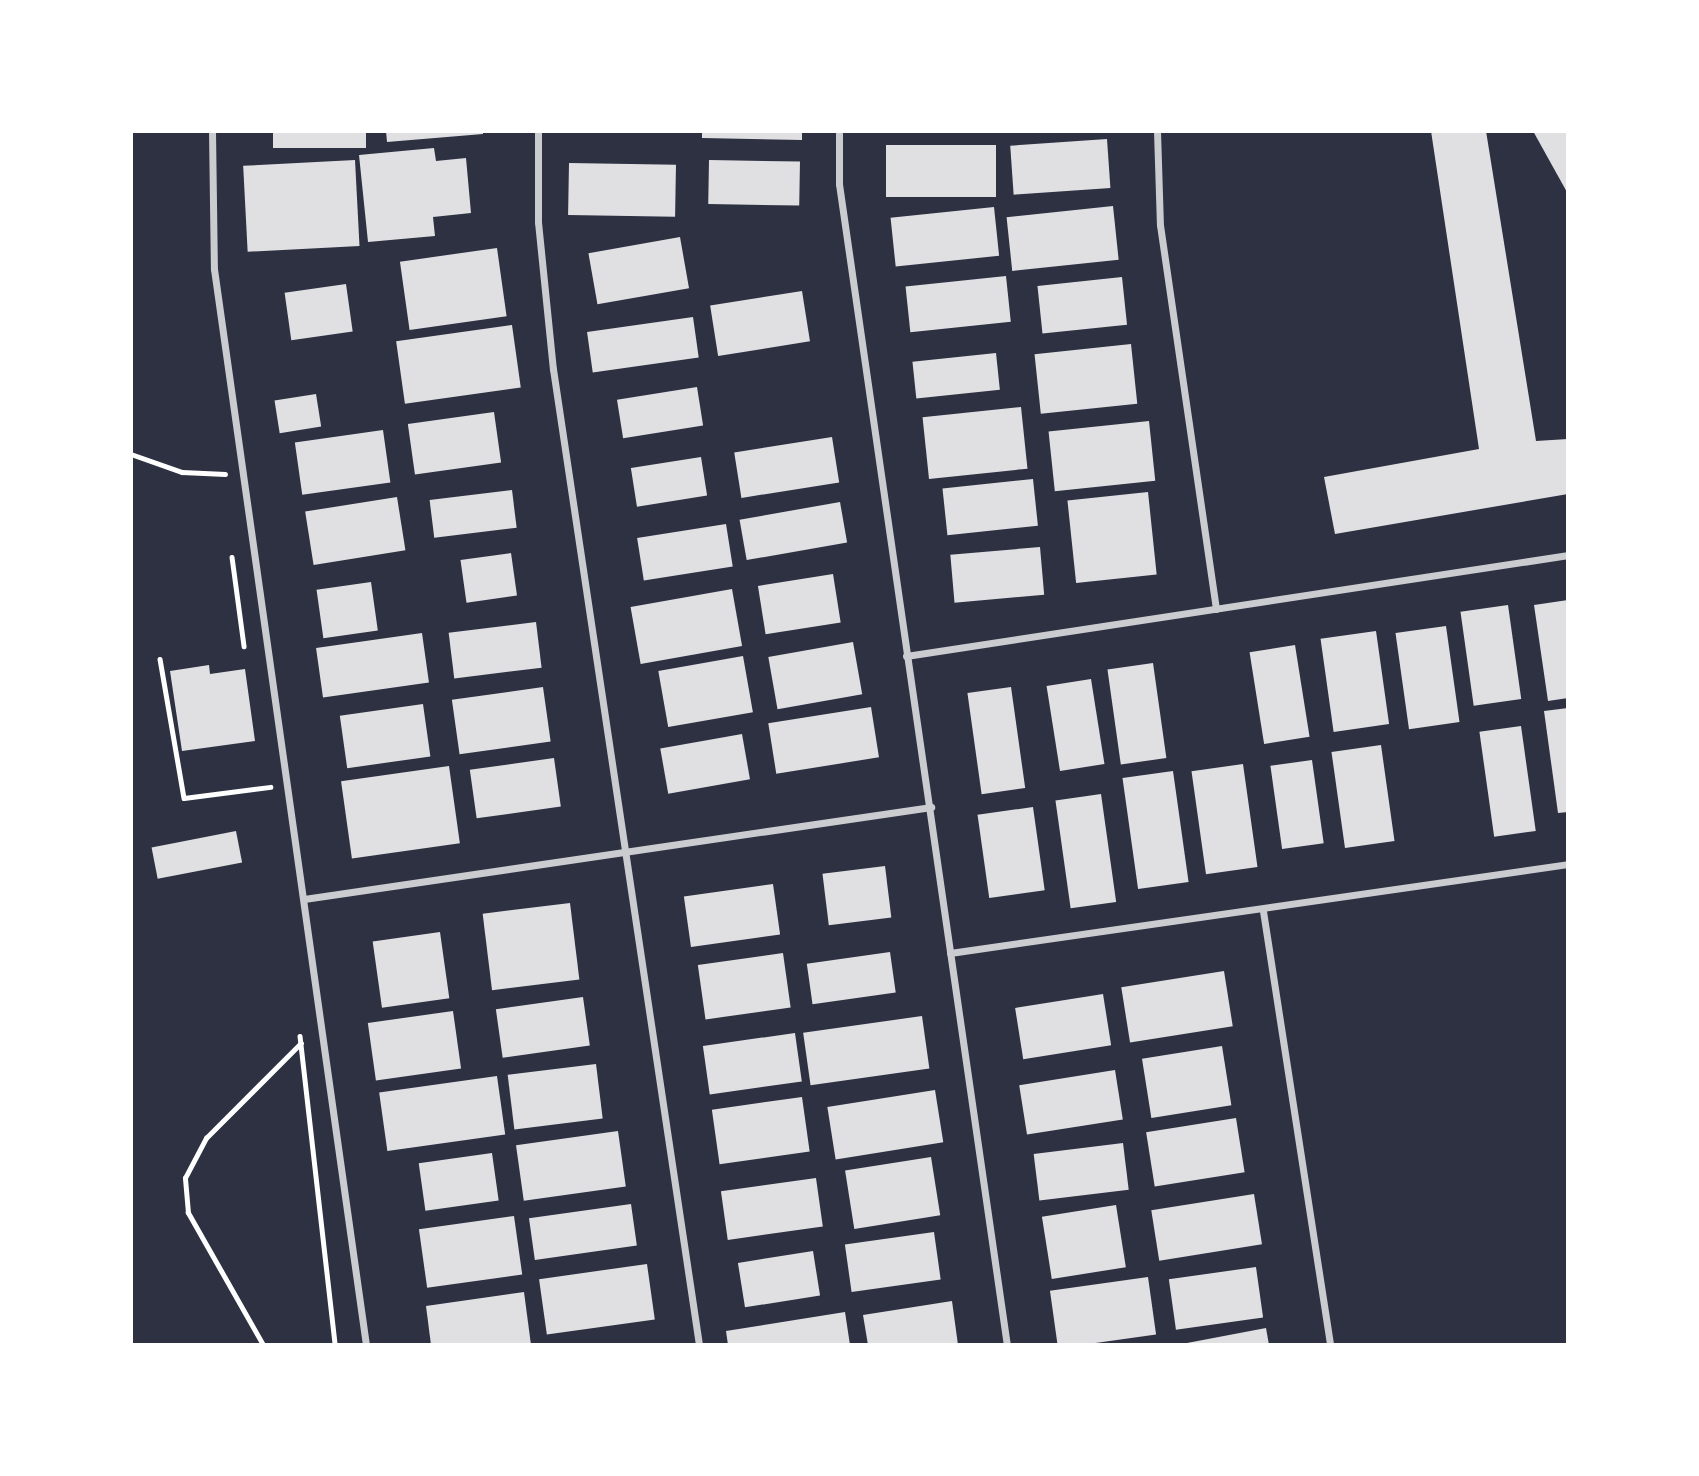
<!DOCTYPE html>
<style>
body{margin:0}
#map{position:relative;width:1699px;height:1476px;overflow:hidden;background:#2d3142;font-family:"Asap Condensed",sans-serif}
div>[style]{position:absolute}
.building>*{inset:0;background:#e0e0e3;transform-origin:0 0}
.path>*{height:4.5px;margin:-2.25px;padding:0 2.25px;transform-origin:2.25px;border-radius:2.25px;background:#fff}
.minor>*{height:7px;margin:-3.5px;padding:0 3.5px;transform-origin:3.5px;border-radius:3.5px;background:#caccd0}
span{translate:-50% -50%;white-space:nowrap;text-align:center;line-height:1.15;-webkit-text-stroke:6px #fff;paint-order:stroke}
.frame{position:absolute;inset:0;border:133px solid #fff;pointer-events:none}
</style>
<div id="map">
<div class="building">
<i style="left:273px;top:131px;width:93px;height:17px"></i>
<i style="clip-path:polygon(386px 131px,483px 131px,483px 134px,387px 142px)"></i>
<i style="clip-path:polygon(702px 131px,802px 131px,802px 140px,702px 138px)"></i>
<i style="clip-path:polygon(1431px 131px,1486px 131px,1536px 441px,1568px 439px,1568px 494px,1335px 534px,1324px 477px,1479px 449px)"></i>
<i style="clip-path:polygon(1533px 131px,1568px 131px,1568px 194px)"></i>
<i style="left:1107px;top:139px;width:49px;height:97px;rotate:86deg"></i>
<i style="left:996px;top:145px;width:52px;height:110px;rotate:90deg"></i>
<i style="clip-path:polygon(434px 148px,436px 161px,466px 158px,471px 213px,433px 217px,435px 236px,368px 242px,359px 155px)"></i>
<i style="left:355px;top:160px;width:86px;height:112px;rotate:87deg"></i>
<i style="left:709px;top:160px;width:91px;height:44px;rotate:1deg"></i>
<i style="left:569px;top:163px;width:107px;height:52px;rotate:1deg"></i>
<i style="left:1113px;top:206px;width:54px;height:107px;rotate:84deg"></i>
<i style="left:994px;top:207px;width:49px;height:104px;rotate:84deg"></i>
<i style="left:680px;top:237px;width:52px;height:93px;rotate:80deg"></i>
<i style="left:497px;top:248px;width:69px;height:98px;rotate:82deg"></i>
<i style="left:1006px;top:276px;width:46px;height:101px;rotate:84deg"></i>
<i style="left:1122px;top:277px;width:48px;height:85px;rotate:84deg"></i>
<i style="left:346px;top:284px;width:48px;height:62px;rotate:82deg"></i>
<i style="left:802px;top:291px;width:51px;height:93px;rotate:81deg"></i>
<i style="left:693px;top:317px;width:41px;height:107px;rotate:82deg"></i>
<i style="left:512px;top:325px;width:63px;height:117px;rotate:82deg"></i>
<i style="left:1131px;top:344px;width:60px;height:97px;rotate:84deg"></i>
<i style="left:996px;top:353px;width:37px;height:84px;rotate:84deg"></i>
<i style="left:697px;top:387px;width:39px;height:81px;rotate:81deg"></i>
<i style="left:316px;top:394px;width:33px;height:42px;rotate:81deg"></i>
<i style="left:1021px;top:407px;width:62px;height:99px;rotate:84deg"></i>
<i style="left:494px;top:412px;width:51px;height:87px;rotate:82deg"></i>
<i style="left:1149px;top:421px;width:60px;height:101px;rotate:84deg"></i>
<i style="left:383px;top:430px;width:53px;height:89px;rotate:82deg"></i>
<i style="left:832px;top:437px;width:46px;height:99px;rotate:81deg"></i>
<i style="left:701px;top:457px;width:39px;height:71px;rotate:81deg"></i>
<i style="left:1033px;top:479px;width:47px;height:91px;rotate:84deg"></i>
<i style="left:512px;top:490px;width:38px;height:83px;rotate:83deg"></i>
<i style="left:1148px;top:492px;width:83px;height:81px;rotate:84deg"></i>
<i style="left:397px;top:497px;width:54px;height:93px;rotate:81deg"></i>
<i style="left:840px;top:502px;width:41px;height:102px;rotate:80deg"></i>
<i style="left:726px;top:524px;width:43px;height:90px;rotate:81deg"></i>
<i style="left:1040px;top:547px;width:48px;height:90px;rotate:85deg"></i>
<i style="left:511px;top:553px;width:43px;height:51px;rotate:82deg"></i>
<i style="left:833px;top:574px;width:49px;height:76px;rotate:81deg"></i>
<i style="left:371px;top:582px;width:49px;height:55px;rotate:82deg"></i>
<i style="left:732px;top:589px;width:58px;height:103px;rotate:80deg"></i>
<i style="clip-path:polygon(1568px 600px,1568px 698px,1548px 701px,1534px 605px)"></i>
<i style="left:1508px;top:605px;width:95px;height:48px;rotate:82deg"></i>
<i style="left:536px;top:622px;width:46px;height:88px;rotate:83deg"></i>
<i style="left:1446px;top:626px;width:97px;height:51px;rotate:82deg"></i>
<i style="left:1376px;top:631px;width:94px;height:56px;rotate:82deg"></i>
<i style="left:422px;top:633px;width:50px;height:107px;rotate:82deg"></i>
<i style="left:853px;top:642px;width:53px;height:86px;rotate:80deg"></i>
<i style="left:1295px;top:645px;width:93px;height:46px;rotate:81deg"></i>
<i style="left:743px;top:656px;width:57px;height:86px;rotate:80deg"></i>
<i style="left:1153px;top:663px;width:96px;height:46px;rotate:82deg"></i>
<i style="clip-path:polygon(209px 665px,210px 674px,245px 669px,255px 741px,182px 751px,170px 671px)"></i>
<i style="left:1091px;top:679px;width:86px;height:45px;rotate:81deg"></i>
<i style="left:543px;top:687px;width:55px;height:92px;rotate:82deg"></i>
<i style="left:1011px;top:687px;width:102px;height:44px;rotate:82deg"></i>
<i style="left:423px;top:704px;width:53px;height:84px;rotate:82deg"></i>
<i style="left:871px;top:707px;width:51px;height:104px;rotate:81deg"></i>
<i style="clip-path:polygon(1568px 708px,1568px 812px,1558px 813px,1544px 711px)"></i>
<i style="left:1521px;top:726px;width:106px;height:42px;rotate:82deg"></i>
<i style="left:742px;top:734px;width:46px;height:83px;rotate:80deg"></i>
<i style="left:1381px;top:745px;width:97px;height:50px;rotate:82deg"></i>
<i style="left:554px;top:758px;width:49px;height:85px;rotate:82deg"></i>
<i style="left:1312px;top:760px;width:84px;height:42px;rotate:82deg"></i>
<i style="left:1243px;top:764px;width:104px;height:52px;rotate:82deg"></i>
<i style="left:449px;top:766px;width:78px;height:109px;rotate:82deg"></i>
<i style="left:1173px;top:771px;width:112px;height:51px;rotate:82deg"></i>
<i style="left:1101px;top:794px;width:109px;height:46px;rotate:82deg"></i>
<i style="left:1033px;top:807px;width:84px;height:56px;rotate:82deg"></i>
<i style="left:236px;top:831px;width:32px;height:86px;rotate:79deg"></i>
<i style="left:885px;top:866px;width:52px;height:63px;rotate:83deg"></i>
<i style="left:773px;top:884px;width:51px;height:90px;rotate:82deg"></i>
<i style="left:570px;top:903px;width:77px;height:88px;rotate:83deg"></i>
<i style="left:440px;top:932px;width:67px;height:68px;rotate:82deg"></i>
<i style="left:890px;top:952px;width:41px;height:84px;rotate:82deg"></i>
<i style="left:783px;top:953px;width:55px;height:86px;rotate:82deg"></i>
<i style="left:1224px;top:971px;width:56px;height:104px;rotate:81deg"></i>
<i style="left:1103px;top:994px;width:52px;height:89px;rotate:81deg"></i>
<i style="left:583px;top:997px;width:49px;height:88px;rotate:82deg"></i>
<i style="left:453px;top:1011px;width:58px;height:86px;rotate:82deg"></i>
<i style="left:922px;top:1016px;width:53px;height:120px;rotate:82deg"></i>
<i style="left:795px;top:1033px;width:49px;height:93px;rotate:82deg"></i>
<i style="left:1222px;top:1046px;width:60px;height:81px;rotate:81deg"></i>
<i style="left:596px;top:1064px;width:55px;height:89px;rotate:83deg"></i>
<i style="left:1115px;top:1070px;width:50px;height:97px;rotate:81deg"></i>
<i style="left:497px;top:1076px;width:59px;height:119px;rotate:82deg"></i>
<i style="left:935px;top:1090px;width:53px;height:109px;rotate:81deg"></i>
<i style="left:802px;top:1097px;width:55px;height:91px;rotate:82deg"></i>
<i style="left:1236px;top:1118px;width:55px;height:91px;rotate:81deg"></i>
<i style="left:618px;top:1131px;width:56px;height:103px;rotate:82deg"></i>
<i style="left:1123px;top:1143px;width:47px;height:90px;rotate:83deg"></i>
<i style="left:492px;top:1153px;width:48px;height:74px;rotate:82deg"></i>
<i style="left:931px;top:1157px;width:59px;height:87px;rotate:81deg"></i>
<i style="left:816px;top:1178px;width:49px;height:96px;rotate:82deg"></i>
<i style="left:1254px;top:1194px;width:51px;height:104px;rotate:81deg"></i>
<i style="left:631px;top:1204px;width:42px;height:103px;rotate:82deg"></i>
<i style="left:1116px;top:1205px;width:63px;height:75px;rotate:81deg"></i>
<i style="left:514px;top:1216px;width:59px;height:96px;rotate:82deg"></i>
<i style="left:934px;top:1232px;width:48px;height:90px;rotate:82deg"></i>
<i style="left:813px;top:1251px;width:45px;height:76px;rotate:81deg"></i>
<i style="left:647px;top:1264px;width:56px;height:109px;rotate:82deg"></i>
<i style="left:1256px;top:1267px;width:51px;height:88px;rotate:82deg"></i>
<i style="left:1148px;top:1277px;width:58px;height:99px;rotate:82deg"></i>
<i style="clip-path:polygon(524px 1292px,531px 1345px,431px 1345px,426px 1306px)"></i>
<i style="clip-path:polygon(952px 1301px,958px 1345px,868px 1345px,863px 1315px)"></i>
<i style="clip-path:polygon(845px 1312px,850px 1345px,728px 1345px,726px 1331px)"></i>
<i style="clip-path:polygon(1266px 1328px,1269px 1345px,1187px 1345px,1187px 1343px)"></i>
</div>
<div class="path">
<i style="left:131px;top:454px;width:54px;rotate:19.4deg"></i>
<i style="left:182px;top:472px;width:43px;rotate:2.7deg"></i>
<i style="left:232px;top:557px;width:90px;rotate:82.3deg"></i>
<i style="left:160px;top:659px;width:141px;rotate:80.2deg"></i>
<i style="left:184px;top:798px;width:87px;rotate:-7.3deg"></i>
<i style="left:300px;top:1036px;width:311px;rotate:83.5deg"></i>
<i style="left:263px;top:1345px;width:152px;rotate:-119.6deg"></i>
<i style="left:188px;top:1213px;width:35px;rotate:-95deg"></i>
<i style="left:185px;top:1178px;width:45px;rotate:-62.3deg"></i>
<i style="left:206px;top:1138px;width:134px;rotate:-45deg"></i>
</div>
<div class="minor">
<i style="left:212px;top:131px;width:138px;rotate:89.2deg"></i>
<i style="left:214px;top:269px;width:1087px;rotate:81.96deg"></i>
<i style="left:538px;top:131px;width:91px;rotate:90deg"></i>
<i style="left:538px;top:222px;width:148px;rotate:84.2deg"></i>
<i style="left:553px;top:369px;width:987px;rotate:81.49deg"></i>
<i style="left:839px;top:131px;width:53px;rotate:90deg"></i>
<i style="left:839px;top:184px;width:1173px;rotate:81.77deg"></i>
<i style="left:1157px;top:131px;width:94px;rotate:88.2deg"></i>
<i style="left:1160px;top:225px;width:388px;rotate:81.7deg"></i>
<i style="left:906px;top:656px;width:670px;rotate:-8.67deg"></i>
<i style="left:304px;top:899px;width:634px;rotate:-8.35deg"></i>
<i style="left:1263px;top:911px;width:439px;rotate:81.2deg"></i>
<i style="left:950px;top:953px;width:624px;rotate:-8.19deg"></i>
</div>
<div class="frame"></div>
</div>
